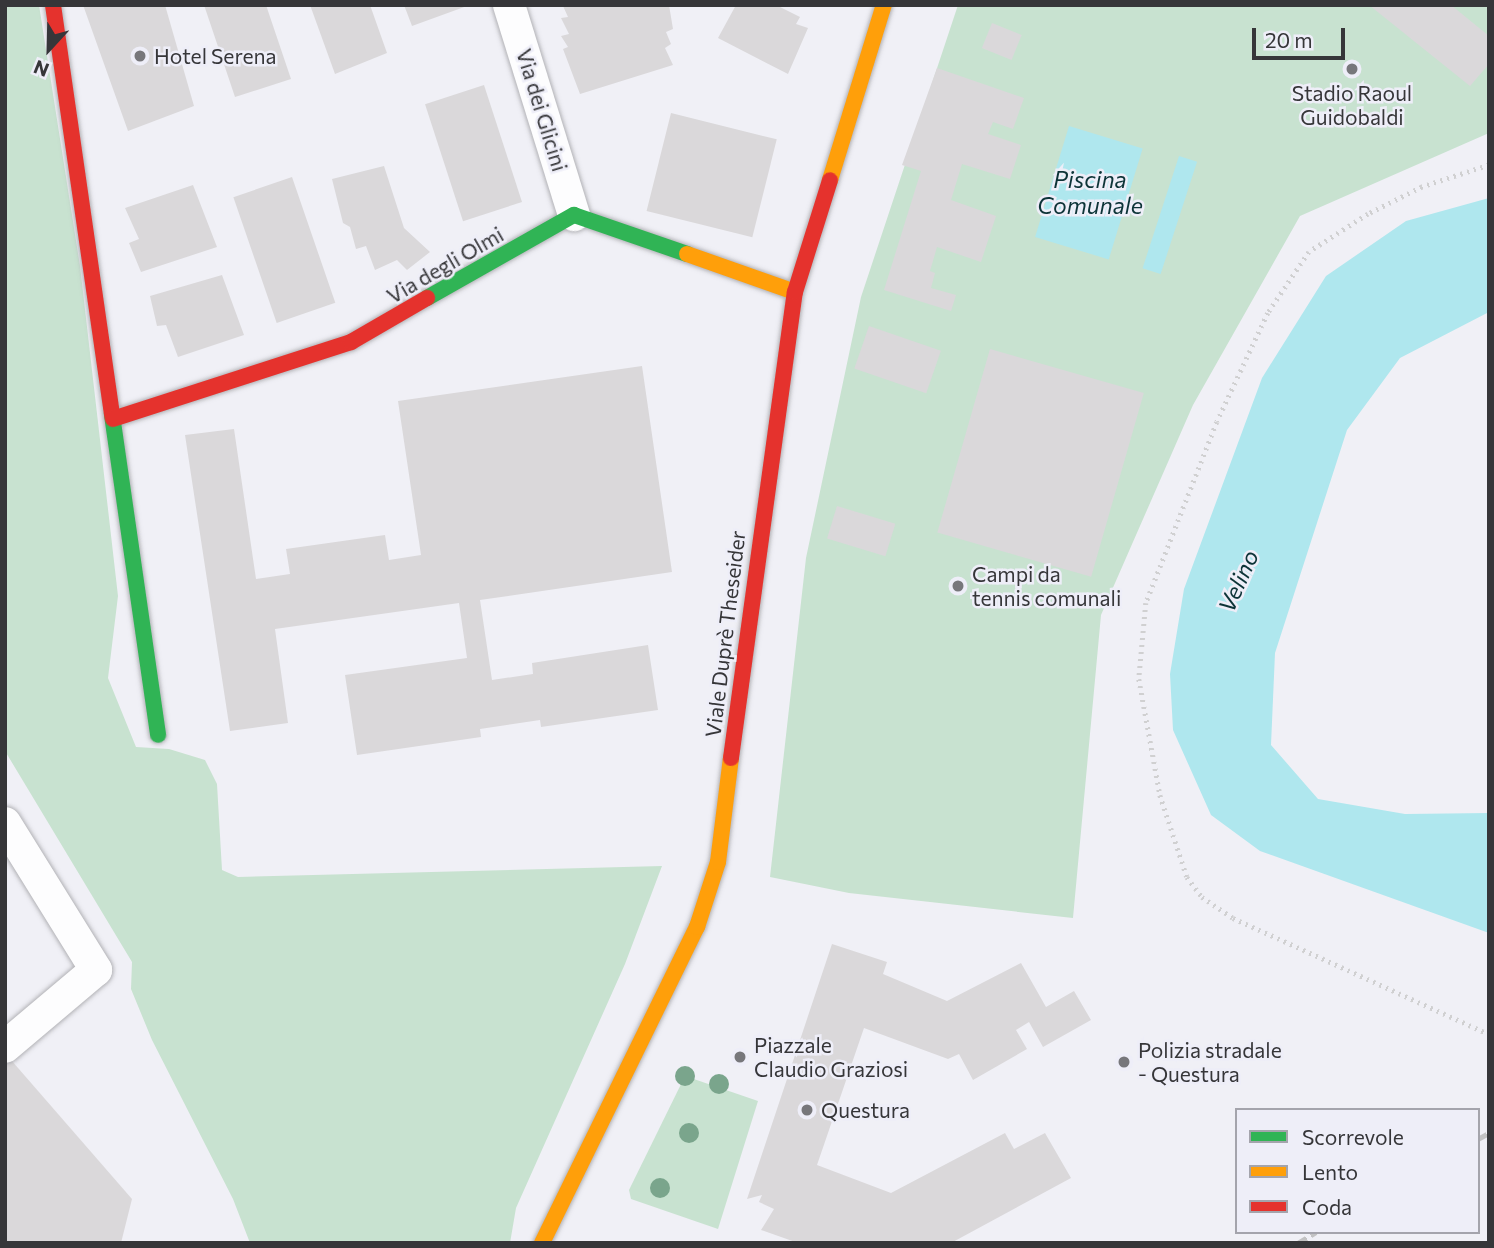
<!DOCTYPE html>
<meta charset="utf-8">
<style>
body{margin:0}
#map{position:relative;width:1494px;height:1248px;overflow:hidden;background:#f0f0f6;font-family:Commissioner,sans-serif}
div>[style]{position:absolute}
.green>*{inset:0;background:#c8e2d0}
.water>*{inset:0;background:#afe7ee;transform-origin:0 0}
.building>*{inset:0;background:#dad8da;transform-origin:0 0}
.path>*{height:4.5px;margin-top:-2.25px;transform-origin:0;background:repeating-linear-gradient(90deg,#d0d0d1 0 2px,transparent 0 7px)}
.roads{filter:drop-shadow(0 0 2px #b2b2b6) drop-shadow(0 0 2px #b2b2b6)}
.street>*{height:32px;margin:-16px;padding:0 16px;transform-origin:16px;border-radius:16px;background:#fdfdfe}
.fast>*{height:16px;margin:-8px;padding:0 8px;transform-origin:8px;border-radius:8px;background:#30b455}
.slow>*{height:16px;margin:-8px;padding:0 8px;transform-origin:8px;border-radius:8px;background:#ff9f0a}
.jam>*{height:16px;margin:-8px;padding:0 8px;transform-origin:8px;border-radius:8px;background:#e5322d}
.rail>*{height:5px;margin-top:-2.5px;transform-origin:0;background:repeating-linear-gradient(90deg,#c2c2c3 0 10px,transparent 0 15px)}
.trees>*{width:20px;height:20px;margin:-10px;border-radius:50%;background:#7aa58c}
.dots>*{width:19px;height:19px;translate:-50% -50%;box-sizing:border-box;border:4px solid #eeeef8;border-radius:50%}
span{translate:-50% -50%;white-space:nowrap;text-align:center;line-height:1.15;-webkit-text-stroke:5px #eeeef8;paint-order:stroke}
.poi-label{font-size:21px;color:#363639}
.left{translate:0 -50%;text-align:left}
.street-label{font-size:21px;color:#363639}
.water-label{font-size:23px;color:#0d3438;font-style:italic}
.frame{position:absolute;inset:0;border:7px solid #363639;pointer-events:none}
.legend{position:absolute;left:1235px;top:1108px;width:245px;height:126px;box-sizing:border-box;background:#eeeef8;border:2px solid #a4a4ac;margin:0;padding:9px 12px;list-style:none;font-size:21px;color:#363639}
.legend li{display:flex;align-items:center;gap:14px;height:35px}
.legend b{width:35px;border:2px solid #a4a4ac}
.north{position:absolute;left:14px;top:14px;width:70px;height:70px;-webkit-text-stroke:5px #eeeef8;paint-order:stroke;rotate:202deg;font-size:19px;font-weight:700;line-height:28px;text-align:center;color:#363639}
.north::after{content:'';display:block;margin:auto;width:24px;height:32px;background:#363639;clip-path:polygon(50% 0,100% 100%,50% 72%,0 100%)}
.scale{position:absolute;left:1252px;top:28px;width:93px;height:32px;box-sizing:border-box;border:4px solid #363639;border-top:0;padding-left:9px;font-size:21px;line-height:24px;white-space:nowrap;color:#363639;-webkit-text-stroke:5px #eeeef8;paint-order:stroke}
</style>
<div id="map">
<div class="green">
<i style="clip-path:polygon(5px 5px,39px 5px,80px 266px,118px 596px,108px 678px,136px 747px,169px 749px,205px 760px,217px 784px,222px 870px,238px 877px,662px 866px,625px 964px,516px 1208px,510px 1243px,250px 1243px,233px 1199px,152px 1040px,131px 989px,132px 962px,5px 751px)"></i>
<i style="clip-path:polygon(958px 5px,1489px 5px,1489px 133px,1300px 216px,1193px 405px,1101px 615px,1073px 918px,849px 893px,770px 877px,806px 558px,861px 297px)"></i>
<i style="clip-path:polygon(685px 1076px,758px 1101px,718px 1229px,631px 1199px,629px 1190px)"></i>
</div>
<div class="water">
<i style="left:1069px;top:126px;width:77px;height:116px;rotate:17deg"></i>
<i style="left:1179px;top:156px;width:19px;height:118px;rotate:18deg"></i>
<i style="clip-path:polygon(1489px 198px,1489px 312px,1400px 358px,1347px 430px,1275px 653px,1271px 745px,1318px 799px,1405px 814px,1489px 813px,1489px 933px,1260px 851px,1211px 815px,1173px 730px,1170px 674px,1184px 589px,1262px 378px,1326px 276px,1406px 221px)"></i>
</div>
<div class="building">
<i style="clip-path:polygon(83px 5px,165px 5px,194px 106px,128px 131px)"></i>
<i style="clip-path:polygon(204px 5px,266px 5px,291px 79px,235px 97px)"></i>
<i style="clip-path:polygon(310px 5px,370px 5px,387px 53px,335px 74px)"></i>
<i style="clip-path:polygon(404px 5px,467px 5px,467px 6px,412px 26px)"></i>
<i style="clip-path:polygon(669px 5px,673px 29px,666px 32px,671px 44px,665px 48px,673px 65px,580px 94px,563px 49px,568px 47px,561px 36px,569px 34px,561px 18px,568px 17px,563px 6px)"></i>
<i style="clip-path:polygon(736px 5px,776px 5px,800px 17px,796px 24px,808px 28px,788px 74px,718px 38px)"></i>
<i style="clip-path:polygon(1369px 5px,1451px 5px,1489px 36px,1489px 64px,1470px 86px)"></i>
<i style="left:992px;top:23px;width:32px;height:27px;rotate:22deg"></i>
<i style="clip-path:polygon(937px 68px,1024px 98px,1013px 129px,993px 122px,988px 134px,1021px 145px,1010px 179px,962px 164px,951px 200px,996px 216px,981px 262px,937px 247px,930px 271px,935px 273px,931px 288px,956px 295px,951px 311px,884px 290px,921px 171px,902px 165px)"></i>
<i style="left:484px;top:85px;width:123px;height:62px;rotate:72deg"></i>
<i style="left:671px;top:113px;width:109px;height:101px;rotate:14deg"></i>
<i style="clip-path:polygon(384px 166px,404px 228px,430px 252px,407px 270px,397px 260px,375px 270px,366px 246px,356px 249px,350px 227px,343px 223px,332px 179px)"></i>
<i style="left:292px;top:177px;width:133px;height:62px;rotate:71deg"></i>
<i style="clip-path:polygon(193px 185px,217px 247px,141px 272px,129px 243px,139px 239px,125px 208px)"></i>
<i style="clip-path:polygon(222px 275px,244px 335px,178px 357px,166px 325px,157px 326px,150px 296px)"></i>
<i style="left:869px;top:326px;width:76px;height:45px;rotate:19deg"></i>
<i style="left:990px;top:349px;width:160px;height:191px;rotate:16deg"></i>
<i style="clip-path:polygon(642px 366px,672px 572px,480px 600px,492px 680px,533px 674px,532px 663px,648px 645px,658px 710px,541px 727px,540px 720px,480px 729px,481px 737px,357px 755px,345px 675px,467px 658px,459px 603px,275px 629px,288px 723px,230px 731px,185px 435px,234px 429px,256px 579px,290px 574px,286px 549px,385px 535px,389px 560px,421px 555px,398px 401px)"></i>
<i style="left:837px;top:506px;width:61px;height:34px;rotate:17deg"></i>
<i style="clip-path:polygon(832px 944px,887px 962px,883px 974px,947px 1001px,1021px 963px,1046px 1007px,1074px 991px,1091px 1020px,1043px 1047px,1029px 1022px,1016px 1030px,1027px 1049px,973px 1080px,959px 1054px,948px 1059px,864px 1028px,817px 1165px,891px 1193px,1005px 1133px,1014px 1149px,1045px 1133px,1071px 1178px,951px 1243px,798px 1243px,761px 1230px,774px 1209px,759px 1202px,762px 1195px,747px 1199px)"></i>
<i style="clip-path:polygon(5px 1053px,132px 1199px,121px 1243px,5px 1243px)"></i>
</div>
<div class="path">
<i style="left:1489px;top:165px;width:71px;rotate:161.8deg"></i>
<i style="left:1422px;top:187px;width:60px;rotate:153.4deg"></i>
<i style="left:1368px;top:214px;width:70px;rotate:147.2deg"></i>
<i style="left:1309px;top:252px;width:73px;rotate:123.9deg"></i>
<i style="left:1268px;top:313px;width:120px;rotate:115.1deg"></i>
<i style="left:1217px;top:422px;width:194px;rotate:111.4deg"></i>
<i style="left:1146px;top:603px;width:76px;rotate:95.3deg"></i>
<i style="left:1139px;top:679px;width:118px;rotate:79.7deg"></i>
<i style="left:1160px;top:795px;width:86px;rotate:71.8deg"></i>
<i style="left:1187px;top:877px;width:25px;rotate:53deg"></i>
<i style="left:1202px;top:897px;width:37px;rotate:34deg"></i>
<i style="left:1233px;top:918px;width:281px;rotate:24.4deg"></i>
</div>
<div class="roads">
<div class="street">
<i style="left:509px;top:5px;width:220px;rotate:72.8deg"></i>
<i style="left:5px;top:823px;width:173px;rotate:58.2deg"></i>
<i style="left:96px;top:970px;width:119px;rotate:139.8deg"></i>
</div>
<div class="fast">
<i style="left:427px;top:298px;width:169px;rotate:-29.5deg"></i>
<i style="left:574px;top:215px;width:120px;rotate:19deg"></i>
<i style="left:112px;top:415px;width:323px;rotate:81.8deg"></i>
</div>
<div class="slow">
<i style="left:830px;top:180px;width:183px;rotate:-72.9deg"></i>
<i style="left:687px;top:254px;width:114px;rotate:19.4deg"></i>
<i style="left:542px;top:1243px;width:352px;rotate:-63.9deg"></i>
<i style="left:697px;top:927px;width:68px;rotate:-72.1deg"></i>
<i style="left:718px;top:862px;width:105px;rotate:-82.9deg"></i>
</div>
<div class="jam">
<i style="left:53px;top:5px;width:414px;rotate:81.8deg"></i>
<i style="left:113px;top:419px;width:250px;rotate:-17.9deg"></i>
<i style="left:351px;top:342px;width:88px;rotate:-30.1deg"></i>
<i style="left:731px;top:758px;width:470px;rotate:-82.2deg"></i>
<i style="left:795px;top:292px;width:117px;rotate:-72.6deg"></i>
</div>
</div>
<div class="rail">
<i style="left:1478px;top:1139px;width:13px;rotate:-29deg"></i>
<i style="left:1298px;top:1243px;width:21px;rotate:-31deg"></i>
</div>
<div class="trees">
<i style="left:685px;top:1076px"></i>
<i style="left:719px;top:1084px"></i>
<i style="left:689px;top:1133px"></i>
<i style="left:660px;top:1188px"></i>
</div>
<div class="dots">
<i style="left:140px;top:56px;background:#77777b"></i>
<i style="left:1352px;top:69px;background:#77777b"></i>
<i style="left:958px;top:586px;background:#77777b"></i>
<i style="left:740px;top:1057px;background:#77777b"></i>
<i style="left:1124px;top:1062px;background:#77777b"></i>
<i style="left:807px;top:1110px;background:#77777b"></i>
</div>
<div class="poi-label">
<span class="left" style="left:154px;top:56px">Hotel Serena</span>
<span style="left:1352px;top:105px">Stadio Raoul<br>Guidobaldi</span>
<span class="left" style="left:972px;top:586px">Campi da<br>tennis comunali</span>
<span class="left" style="left:754px;top:1057px">Piazzale<br>Claudio Graziosi</span>
<span class="left" style="left:1138px;top:1062px">Polizia stradale<br>- Questura</span>
<span class="left" style="left:821px;top:1110px">Questura</span>
</div>
<div class="street-label">
<span style="left:542px;top:110px;rotate:73deg">Via dei Glicini</span>
<span style="left:445px;top:265px;rotate:-30deg">Via degli Olmi</span>
<span style="left:725px;top:634px;rotate:-83deg">Viale Duprè Theseider</span>
</div>
<div class="water-label">
<span style="left:1090px;top:192px">Piscina<br>Comunale</span>
<span style="left:1238px;top:581px;rotate:-66deg">Velino</span>
</div>
<div class="frame"></div>
<ul class="legend">
<li><b style="height:9px;background:#30b455"></b>Scorrevole</li>
<li><b style="height:9px;background:#ff9f0a"></b>Lento</li>
<li><b style="height:9px;background:#e5322d"></b>Coda</li>
</ul>
<div class="north">N</div>
<div class="scale">20 m</div>
</div>
